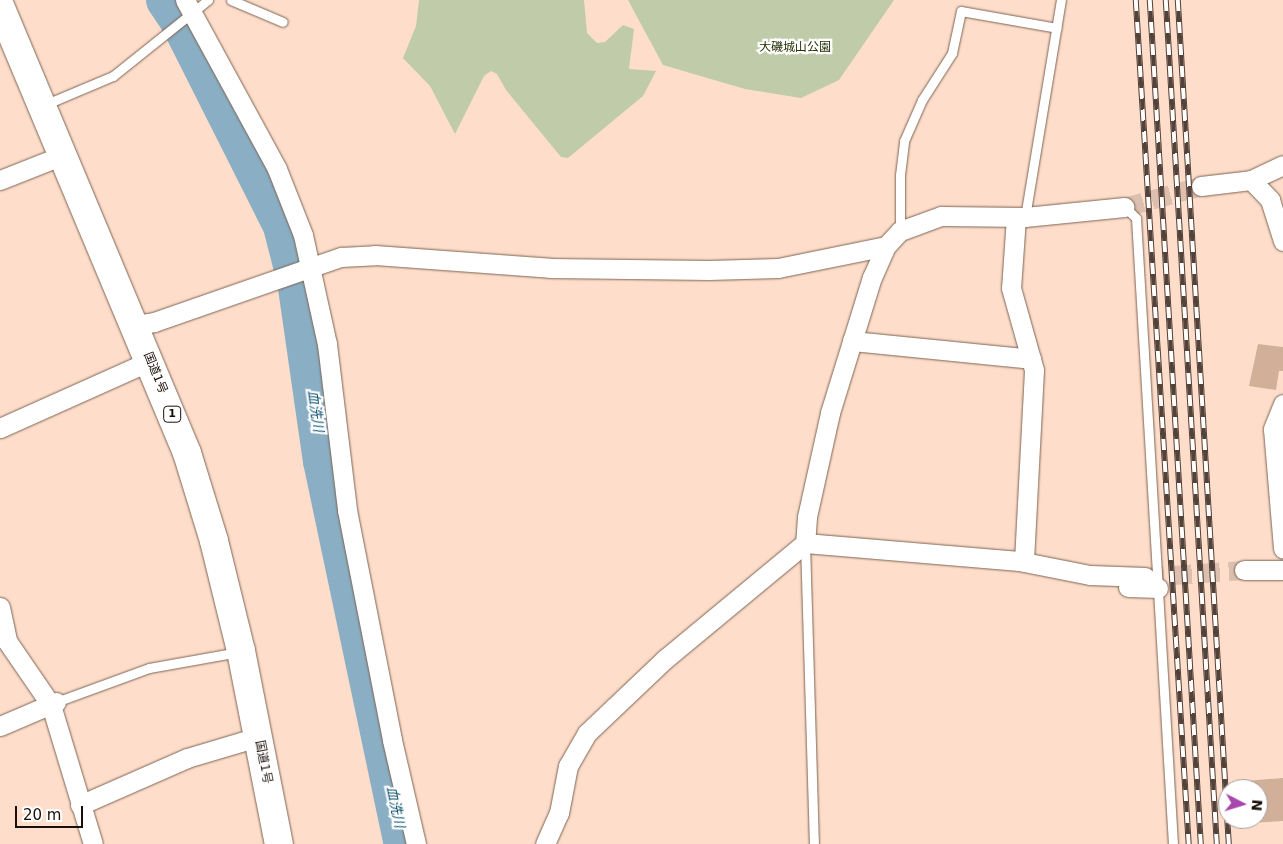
<!DOCTYPE html>
<meta charset="utf-8">
<style>
body{margin:0}
#map{position:relative;width:1283px;height:844px;overflow:hidden;background:#fedecb;font-family:"DejaVu Sans","Noto Sans JP",sans-serif}
div>[style]{position:absolute}
.green>*{inset:0;background:#bfcba9}
.river>*{height:40px;margin:-20px;padding:0 20px;transform-origin:20px;border-radius:20px;background:#8aafc5}
.building>*{inset:0;background:#d2af98}
.minor-tunnel>*{height:19px;margin-top:-9.5px;transform-origin:0;background:repeating-linear-gradient(90deg,#dcbfae 0 19px,transparent 0 28px)}
.roads{filter:drop-shadow(0 0 1px #7d6352) drop-shadow(0 0 1px #7d6352)}
.service>*{height:9px;margin:-4.5px;padding:0 4.5px;transform-origin:4.5px;border-radius:4.5px;background:#fff}
.minor>*{height:19px;margin:-9.5px;padding:0 9.5px;transform-origin:9.5px;border-radius:9.5px;background:#fff}
.trunk>*{height:28px;margin:-14px;padding:0 14px;transform-origin:14px;border-radius:14px;background:#fff}
.rail>*{height:5.5px;margin-top:-2.75px;transform-origin:0;background:repeating-linear-gradient(90deg,#fff 0 11px,#524239 0 22px);box-sizing:border-box;border-block:1px solid #524239}
span{translate:-50% -50%;white-space:nowrap;text-align:center;line-height:1.15;-webkit-text-stroke:4.5px #fff;paint-order:stroke}
.shield-label span{padding:1px 4px;background:#fff;border:1px solid;border-radius:4px;-webkit-text-stroke-width:0}
.shield-label{font-size:11px;color:#190e08;font-weight:700}
.park-label{font-size:12px;color:#242f04}
.street-label{font-size:12px;color:#190e08}
.water-label{font-size:14px;color:#0c5170;font-style:italic}
.north{position:absolute;left:1218px;top:779px;width:50px;height:50px;box-sizing:border-box;background:#fff;border:1px solid #a39f9c;border-radius:50%;rotate:95deg;font-size:14px;font-weight:700;line-height:20px;text-align:center;color:#190e08}
.north::after{content:'';display:block;margin:auto;width:18px;height:22px;background:#a746ae;clip-path:polygon(50% 0,100% 100%,50% 72%,0 100%)}
.scale{position:absolute;left:15px;top:806px;width:68px;height:22px;box-sizing:border-box;border:2px solid #190e08;border-top:0;padding-left:6px;font-size:15px;line-height:18px;white-space:nowrap;color:#190e08;-webkit-text-stroke:4px #fff;paint-order:stroke}
</style>
<div id="map">
<div class="green">
<i style="clip-path:polygon(419px 0,584px 0,587px 33px,597px 43px,605px 42px,623px 25px,634px 29px,629px 69px,656px 71px,643px 96px,568px 158px,561px 157px,506px 90px,497px 74px,491px 71px,484px 76px,455px 134px,430px 86px,403px 58px,416px 26px)"></i>
<i style="clip-path:polygon(628px 0,894px 0,839px 80px,801px 98px,745px 89px,663px 65px)"></i>
</div>
<div class="river">
<i style="left:166px;top:0;width:25px;rotate:56deg"></i>
<i style="left:180px;top:21px;width:229px;rotate:63.3deg"></i>
<i style="left:283px;top:226px;width:57px;rotate:75.7deg"></i>
<i style="left:297px;top:281px;width:182px;rotate:81.8deg"></i>
<i style="left:323px;top:461px;width:391px;rotate:78.1deg"></i>
</div>
<div class="building">
<i style="clip-path:polygon(1258px 344px,1283px 347px,1283px 371px,1279px 371px,1276px 390px,1249px 386px)"></i>
<i style="clip-path:polygon(1283px 778px,1283px 821px,1248px 823px,1248px 819px,1258px 819px,1258px 789px,1245px 789px,1245px 781px)"></i>
</div>
<div class="minor-tunnel">
<i style="left:1125px;top:207px;width:79px;rotate:-15.4deg"></i>
<i style="left:1145px;top:577px;width:99px;rotate:-4deg"></i>
</div>
<div class="roads">
<div class="service">
<i style="left:231px;top:0;width:56px;rotate:22.9deg"></i>
<i style="left:44px;top:105px;width:75px;rotate:-22.8deg"></i>
<i style="left:113px;top:76px;width:122px;rotate:-38.7deg"></i>
<i style="left:1125px;top:207px;width:16px;rotate:45deg"></i>
<i style="left:1136px;top:218px;width:627px;rotate:86.62deg"></i>
<i style="left:1025px;top:217px;width:220px;rotate:-80.6deg"></i>
<i style="left:900px;top:231px;width:56px;rotate:-90deg"></i>
<i style="left:900px;top:175px;width:34px;rotate:-83deg"></i>
<i style="left:904px;top:141px;width:45px;rotate:-66.3deg"></i>
<i style="left:922px;top:100px;width:56px;rotate:-57.4deg"></i>
<i style="left:952px;top:53px;width:43px;rotate:-77.9deg"></i>
<i style="left:961px;top:11px;width:97px;rotate:10deg"></i>
<i style="left:805px;top:543px;width:301px;rotate:88.3deg"></i>
<i style="left:56px;top:702px;width:99px;rotate:-20.1deg"></i>
<i style="left:149px;top:668px;width:91px;rotate:-10.1deg"></i>
</div>
<div class="minor">
<i style="left:185px;top:0;width:192px;rotate:61.4deg"></i>
<i style="left:277px;top:169px;width:71px;rotate:68.5deg"></i>
<i style="left:303px;top:235px;width:112px;rotate:77.6deg"></i>
<i style="left:327px;top:344px;width:167px;rotate:83.1deg"></i>
<i style="left:347px;top:510px;width:234px;rotate:78.9deg"></i>
<i style="left:392px;top:740px;width:107px;rotate:77deg"></i>
<i style="left:0;top:180px;width:68px;rotate:-21.6deg"></i>
<i style="left:1251px;top:180px;width:35px;rotate:-25deg"></i>
<i style="left:1201px;top:186px;width:50px;rotate:-6.8deg"></i>
<i style="left:1251px;top:180px;width:28px;rotate:46deg"></i>
<i style="left:1270px;top:200px;width:43px;rotate:72.4deg"></i>
<i style="left:1016px;top:217px;width:71px;rotate:94deg"></i>
<i style="left:1011px;top:288px;width:85px;rotate:74.3deg"></i>
<i style="left:1034px;top:370px;width:192px;rotate:93deg"></i>
<i style="left:886px;top:246px;width:21px;rotate:-47deg"></i>
<i style="left:900px;top:231px;width:44px;rotate:-20.1deg"></i>
<i style="left:941px;top:216px;width:84px;rotate:0.7deg"></i>
<i style="left:1025px;top:217px;width:100px;rotate:-5.7deg"></i>
<i style="left:136px;top:325px;width:18px;rotate:-9deg"></i>
<i style="left:154px;top:322px;width:198px;rotate:-19.2deg"></i>
<i style="left:341px;top:257px;width:34px;rotate:-3deg"></i>
<i style="left:375px;top:255px;width:175px;rotate:4.2deg"></i>
<i style="left:550px;top:268px;width:159px;rotate:0.7deg"></i>
<i style="left:709px;top:270px;width:69px;rotate:-1.7deg"></i>
<i style="left:778px;top:268px;width:110px;rotate:-11.5deg"></i>
<i style="left:886px;top:246px;width:34px;rotate:114deg"></i>
<i style="left:872px;top:277px;width:142px;rotate:107.2deg"></i>
<i style="left:830px;top:413px;width:107px;rotate:102.5deg"></i>
<i style="left:807px;top:517px;width:26px;rotate:94deg"></i>
<i style="left:805px;top:543px;width:215px;rotate:4.8deg"></i>
<i style="left:1019px;top:561px;width:72px;rotate:11.2deg"></i>
<i style="left:1090px;top:575px;width:55px;rotate:2.1deg"></i>
<i style="left:852px;top:341px;width:180px;rotate:5.7deg"></i>
<i style="left:1283px;top:404px;width:27px;rotate:112deg"></i>
<i style="left:1273px;top:429px;width:120px;rotate:85.2deg"></i>
<i style="left:0;top:428px;width:164px;rotate:-24.1deg"></i>
<i style="left:1244px;top:570px;width:39px"></i>
<i style="left:1128px;top:587px;width:30px;rotate:2deg"></i>
<i style="left:0;top:607px;width:35px;rotate:78deg"></i>
<i style="left:7px;top:641px;width:78px;rotate:55.5deg"></i>
<i style="left:51px;top:705px;width:145px;rotate:73.2deg"></i>
<i style="left:0;top:726px;width:61px;rotate:-23.2deg"></i>
<i style="left:80px;top:805px;width:117px;rotate:-23.7deg"></i>
<i style="left:187px;top:758px;width:74px;rotate:-16.5deg"></i>
<i style="left:545px;top:844px;width:34px;rotate:-66deg"></i>
<i style="left:559px;top:813px;width:48px;rotate:-79.2deg"></i>
<i style="left:568px;top:766px;width:38px;rotate:-60deg"></i>
<i style="left:587px;top:733px;width:108px;rotate:-43.5deg"></i>
<i style="left:665px;top:659px;width:182px;rotate:-39.6deg"></i>
</div>
<div class="trunk">
<i style="left:0;top:6px;width:485px;rotate:67.3deg"></i>
<i style="left:187px;top:453px;width:92px;rotate:72.9deg"></i>
<i style="left:214px;top:541px;width:113px;rotate:76.2deg"></i>
<i style="left:241px;top:651px;width:197px;rotate:78.9deg"></i>
</div>
</div>
<div class="rail">
<i style="left:1136px;top:0;width:846px;rotate:86.41deg"></i>
<i style="left:1150px;top:0;width:846px;rotate:86.54deg"></i>
<i style="left:1166px;top:0;width:846px;rotate:86.54deg"></i>
<i style="left:1178px;top:0;width:846px;rotate:86.54deg"></i>
</div>
<div class="shield-label">
<span style="left:172px;top:414px">1</span>
</div>
<div class="park-label">
<span style="left:795px;top:48px">大磯城山公園</span>
</div>
<div class="street-label">
<span style="left:155px;top:373px;rotate:68deg">国道1号</span>
<span style="left:263px;top:762px;rotate:79deg">国道1号</span>
</div>
<div class="water-label">
<span style="left:316px;top:411px;rotate:82deg">血洗川</span>
<span style="left:396px;top:807px;rotate:78deg">血洗川</span>
</div>
<div class="north">N</div>
<div class="scale">20 m</div>
</div>
